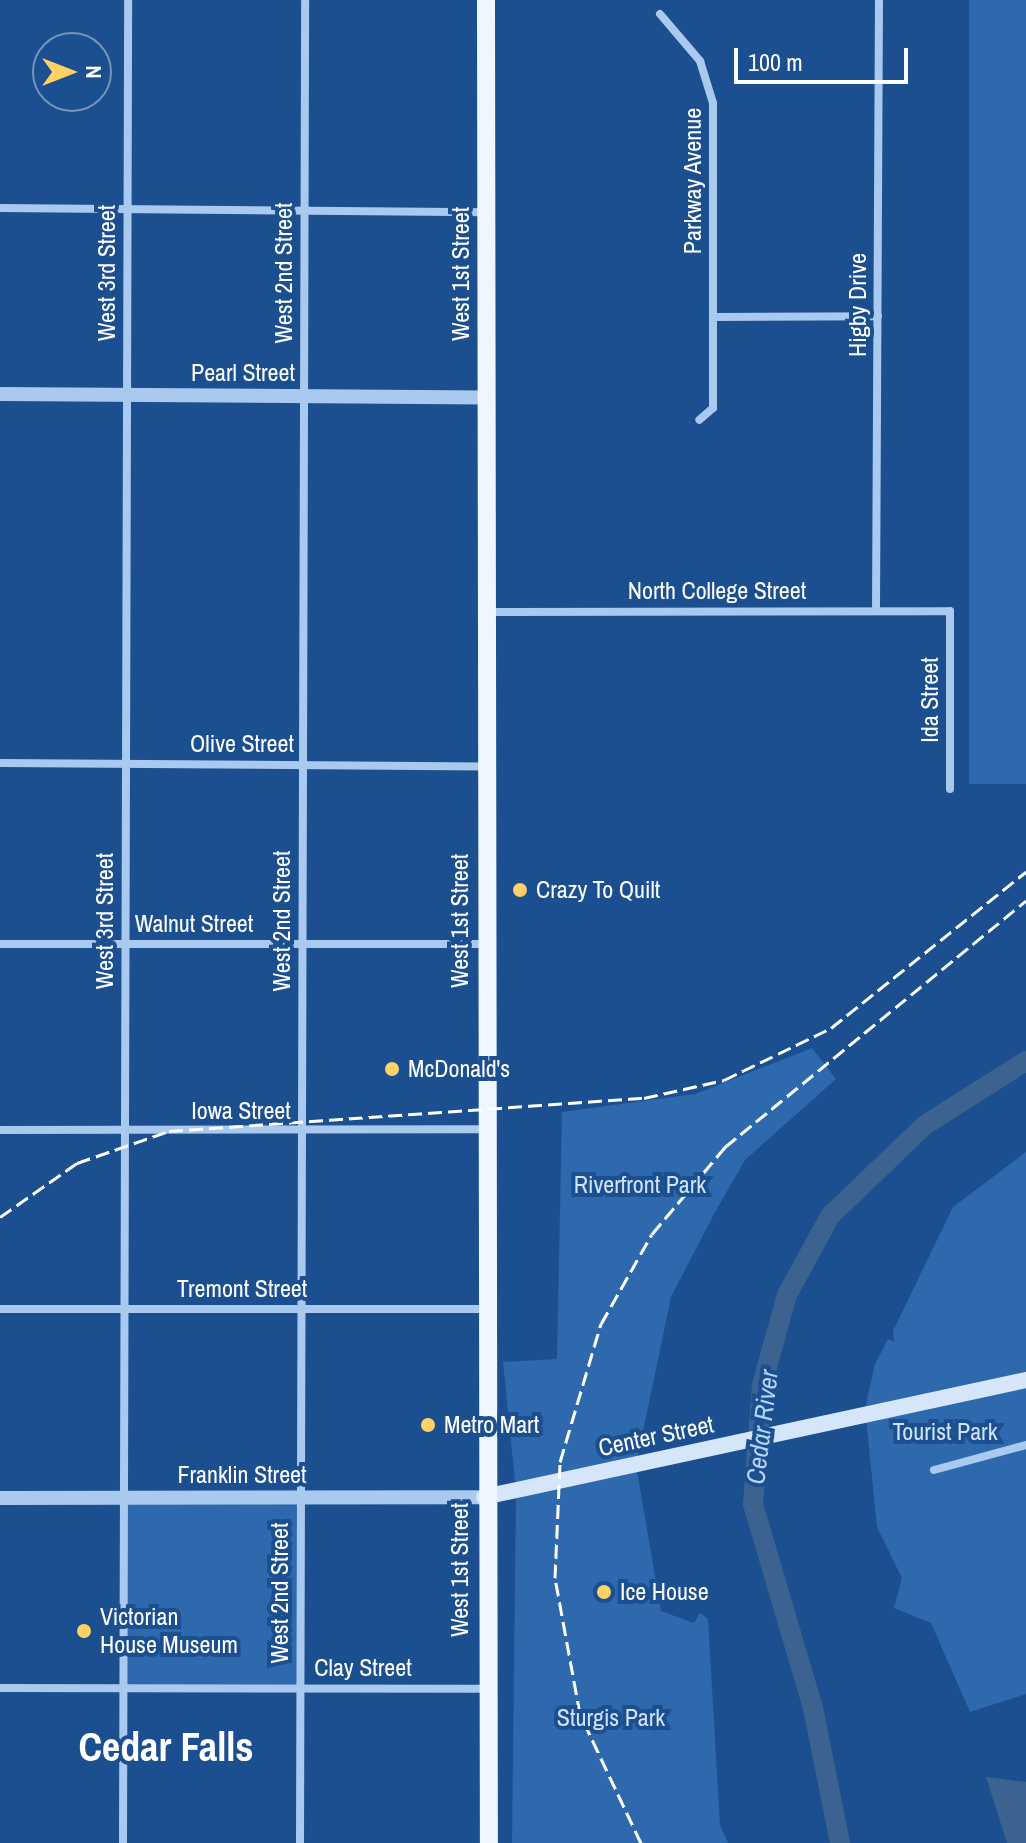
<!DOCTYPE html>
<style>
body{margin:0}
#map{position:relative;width:1026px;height:1843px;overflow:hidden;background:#1b4f8f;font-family:"Archivo Narrow",sans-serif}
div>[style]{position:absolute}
.green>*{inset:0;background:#2e69ad;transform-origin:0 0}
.water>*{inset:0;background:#3c6290}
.river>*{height:20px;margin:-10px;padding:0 10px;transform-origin:10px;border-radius:10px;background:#3c6290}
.minor>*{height:8px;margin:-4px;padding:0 4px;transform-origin:4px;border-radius:4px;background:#a9c9ee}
.tertiary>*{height:14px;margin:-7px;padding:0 7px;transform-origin:7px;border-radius:7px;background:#a9c9ee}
.secondary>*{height:16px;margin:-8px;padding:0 8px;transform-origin:8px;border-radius:8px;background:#d6e6fa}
.primary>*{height:18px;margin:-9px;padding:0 9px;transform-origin:9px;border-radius:9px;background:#f0f6ff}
.rail>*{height:3px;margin-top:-1.5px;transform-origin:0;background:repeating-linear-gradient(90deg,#fff 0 14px,transparent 0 20px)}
.dots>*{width:22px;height:22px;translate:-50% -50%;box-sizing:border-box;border:4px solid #1b4f8f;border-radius:50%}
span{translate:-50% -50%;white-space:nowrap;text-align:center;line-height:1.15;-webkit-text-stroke:8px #1b4f8f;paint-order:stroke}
.street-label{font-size:24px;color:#fff}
.poi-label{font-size:24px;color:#fff}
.left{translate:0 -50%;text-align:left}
.park-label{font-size:24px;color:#cfe3fa}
.water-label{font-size:26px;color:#b5d3f5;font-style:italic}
.town-label{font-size:40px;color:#fff;font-weight:700}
.north{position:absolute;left:32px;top:32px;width:80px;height:80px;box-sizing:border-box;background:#1b4f8f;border:2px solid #7695bc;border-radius:50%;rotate:90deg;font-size:22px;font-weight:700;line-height:32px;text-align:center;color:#fff}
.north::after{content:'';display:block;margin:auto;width:28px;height:36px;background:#ffd166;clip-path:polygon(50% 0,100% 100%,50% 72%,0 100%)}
.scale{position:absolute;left:734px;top:48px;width:174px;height:36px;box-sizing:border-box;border:4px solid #fff;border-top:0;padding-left:10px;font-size:24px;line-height:28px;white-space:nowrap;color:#fff;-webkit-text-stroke:6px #1b4f8f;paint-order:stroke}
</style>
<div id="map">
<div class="green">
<i style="left:969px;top:0;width:57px;height:784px"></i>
<i style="clip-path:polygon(812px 1048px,836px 1079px,745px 1160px,714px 1214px,671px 1297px,636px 1465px,661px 1611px,694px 1623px,700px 1613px,708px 1619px,720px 1825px,728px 1843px,512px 1843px,516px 1492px,503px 1362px,557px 1359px,562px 1112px,695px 1094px)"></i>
<i style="clip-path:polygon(1026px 1152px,1026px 1694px,970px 1712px,931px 1623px,894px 1608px,902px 1578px,877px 1527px,865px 1408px,875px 1364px,888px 1339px,894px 1342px,893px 1331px,953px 1207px)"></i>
<i style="left:301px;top:1497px;width:191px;height:177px;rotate:90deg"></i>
</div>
<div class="water">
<i style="clip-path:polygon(986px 1777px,1026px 1782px,1026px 1843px,1007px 1843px)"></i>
</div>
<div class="river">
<i style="left:840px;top:1843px;width:138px;rotate:-101.3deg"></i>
<i style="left:813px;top:1708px;width:213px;rotate:-106.4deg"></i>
<i style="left:753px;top:1504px;width:119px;rotate:-85.7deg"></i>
<i style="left:762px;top:1385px;width:93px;rotate:-74.5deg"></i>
<i style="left:787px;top:1295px;width:90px;rotate:-61.4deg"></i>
<i style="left:830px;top:1216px;width:132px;rotate:-43.8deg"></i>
<i style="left:925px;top:1125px;width:120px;rotate:-32.4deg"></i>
</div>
<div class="minor">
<i style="left:660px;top:14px;width:62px;rotate:49.6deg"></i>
<i style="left:700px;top:61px;width:44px;rotate:72.8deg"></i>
<i style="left:713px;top:103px;width:305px;rotate:90deg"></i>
<i style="left:713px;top:408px;width:18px;rotate:139deg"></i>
<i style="left:0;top:208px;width:484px;rotate:0.5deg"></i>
<i style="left:713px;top:317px;width:165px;rotate:-0.3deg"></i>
<i style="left:876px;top:611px;width:611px;rotate:-89.72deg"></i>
<i style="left:485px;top:612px;width:465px;rotate:-0.1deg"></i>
<i style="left:950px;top:611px;width:178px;rotate:90deg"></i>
<i style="left:0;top:763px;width:484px;rotate:0.4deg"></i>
<i style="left:0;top:944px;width:484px"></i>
<i style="left:0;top:1130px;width:482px;rotate:-0.1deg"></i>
<i style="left:0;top:1309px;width:484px"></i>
<i style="left:934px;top:1470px;width:95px;rotate:-15.2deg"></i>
<i style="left:0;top:1688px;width:485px;rotate:0.1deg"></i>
<i style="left:123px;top:1843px;width:1843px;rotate:-89.84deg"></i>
<i style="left:300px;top:1843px;width:1843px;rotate:-89.84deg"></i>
</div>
<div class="tertiary">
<i style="left:0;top:394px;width:485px;rotate:0.4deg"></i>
<i style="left:0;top:1498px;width:484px;rotate:-0.1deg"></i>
</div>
<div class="secondary">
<i style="left:484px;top:1497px;width:554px;rotate:-12.18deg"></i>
</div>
<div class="primary">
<i style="left:486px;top:0;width:1843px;rotate:89.91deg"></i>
</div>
<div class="rail">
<i style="left:0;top:1217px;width:94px;rotate:-35deg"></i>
<i style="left:77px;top:1163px;width:97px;rotate:-19.2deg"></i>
<i style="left:169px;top:1131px;width:476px;rotate:-4deg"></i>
<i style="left:644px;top:1098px;width:82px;rotate:-12.7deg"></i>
<i style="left:724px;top:1080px;width:119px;rotate:-25.9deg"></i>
<i style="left:831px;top:1028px;width:250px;rotate:-38.7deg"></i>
<i style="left:641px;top:1843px;width:143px;rotate:-115.3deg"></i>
<i style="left:580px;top:1714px;width:138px;rotate:-100.4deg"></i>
<i style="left:555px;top:1578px;width:116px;rotate:-87.5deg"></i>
<i style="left:560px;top:1462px;width:144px;rotate:-73.5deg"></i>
<i style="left:601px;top:1324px;width:103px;rotate:-60.5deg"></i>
<i style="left:652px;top:1234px;width:114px;rotate:-50deg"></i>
<i style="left:725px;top:1147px;width:389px;rotate:-39.3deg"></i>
</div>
<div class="dots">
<i style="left:520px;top:890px;background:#ffd166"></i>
<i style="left:392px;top:1069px;background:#ffd166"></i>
<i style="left:428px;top:1425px;background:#ffd166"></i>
<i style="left:604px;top:1592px;background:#ffd166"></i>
<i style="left:84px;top:1631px;background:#ffd166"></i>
</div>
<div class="street-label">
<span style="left:693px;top:181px;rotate:-90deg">Parkway Avenue</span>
<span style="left:107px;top:273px;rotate:-90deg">West 3rd Street</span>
<span style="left:284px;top:273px;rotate:-90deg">West 2nd Street</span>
<span style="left:461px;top:274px;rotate:-90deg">West 1st Street</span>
<span style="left:858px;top:305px;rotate:-90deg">Higby Drive</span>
<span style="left:243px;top:373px">Pearl Street</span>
<span style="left:717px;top:591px">North College Street</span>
<span style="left:930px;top:700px;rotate:-90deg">Ida Street</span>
<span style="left:242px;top:744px">Olive Street</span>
<span style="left:105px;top:921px;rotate:-90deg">West 3rd Street</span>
<span style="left:282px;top:921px;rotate:-90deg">West 2nd Street</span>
<span style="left:460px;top:921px;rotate:-90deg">West 1st Street</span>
<span style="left:194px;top:924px">Walnut Street</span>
<span style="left:241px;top:1111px">Iowa Street</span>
<span style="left:242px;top:1289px">Tremont Street</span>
<span style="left:656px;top:1436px;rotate:-12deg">Center Street</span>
<span style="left:242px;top:1475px">Franklin Street</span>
<span style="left:460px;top:1570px;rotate:-90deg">West 1st Street</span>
<span style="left:280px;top:1593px;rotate:-90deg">West 2nd Street</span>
<span style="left:363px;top:1668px">Clay Street</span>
</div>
<div class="poi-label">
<span class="left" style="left:536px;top:890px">Crazy To Quilt</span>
<span class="left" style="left:408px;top:1069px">McDonald's</span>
<span class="left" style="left:444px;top:1425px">Metro Mart</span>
<span class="left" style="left:620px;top:1592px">Ice House</span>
<span class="left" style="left:100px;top:1631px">Victorian<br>House Museum</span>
</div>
<div class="park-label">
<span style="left:640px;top:1185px">Riverfront Park</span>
<span style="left:945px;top:1432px">Tourist Park</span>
<span style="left:611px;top:1718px">Sturgis Park</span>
</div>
<div class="water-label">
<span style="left:762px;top:1427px;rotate:-83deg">Cedar River</span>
</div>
<div class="town-label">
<span style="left:166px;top:1747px">Cedar Falls</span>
</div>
<div class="north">N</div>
<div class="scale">100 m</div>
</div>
